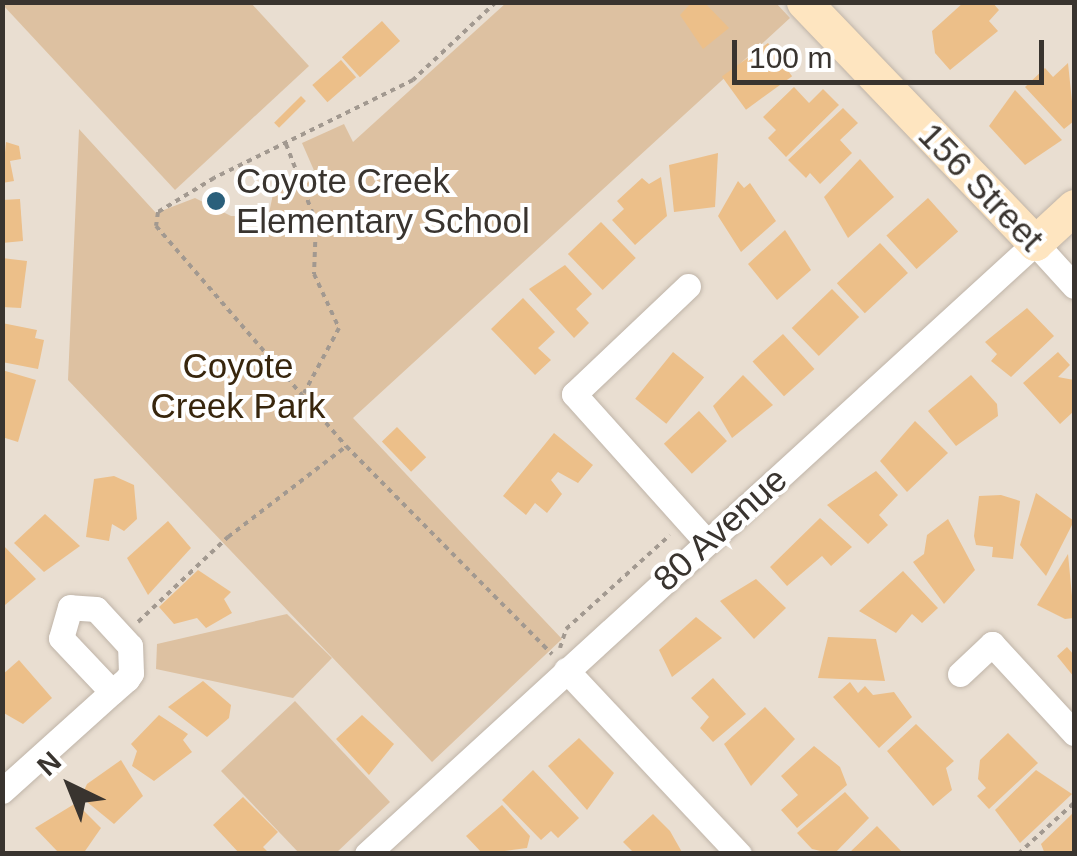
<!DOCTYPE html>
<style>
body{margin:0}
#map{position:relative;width:1077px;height:856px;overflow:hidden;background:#e9ded1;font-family:Helvetica,sans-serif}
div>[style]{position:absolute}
.green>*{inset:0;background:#ddc1a1}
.building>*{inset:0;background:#ecbf89;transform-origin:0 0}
.path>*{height:4px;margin-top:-2px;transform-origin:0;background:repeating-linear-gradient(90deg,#a29990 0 5px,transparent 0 10px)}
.roads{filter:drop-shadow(0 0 2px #bfb4a8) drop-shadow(0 0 2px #bfb4a8)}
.street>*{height:25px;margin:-12.5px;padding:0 12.5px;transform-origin:12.5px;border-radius:12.5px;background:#fff}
.secondary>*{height:35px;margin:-17.5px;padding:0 17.5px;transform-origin:17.5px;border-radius:17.5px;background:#fee5c0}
.dots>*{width:28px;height:28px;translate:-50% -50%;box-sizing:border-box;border:5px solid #fff;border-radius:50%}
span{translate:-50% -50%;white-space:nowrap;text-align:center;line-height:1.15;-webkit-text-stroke:8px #fff;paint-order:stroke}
.poi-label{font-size:35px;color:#39342f}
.left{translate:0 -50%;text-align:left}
.street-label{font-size:35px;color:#39342f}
.park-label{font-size:35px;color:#38260d}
.frame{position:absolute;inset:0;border:5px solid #39342f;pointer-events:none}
.north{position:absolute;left:20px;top:736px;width:100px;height:100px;-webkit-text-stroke:8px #fff;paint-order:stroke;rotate:317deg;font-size:28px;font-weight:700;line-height:40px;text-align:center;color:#39342f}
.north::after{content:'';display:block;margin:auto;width:35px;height:45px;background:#39342f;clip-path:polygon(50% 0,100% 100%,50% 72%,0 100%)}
.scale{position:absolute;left:732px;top:40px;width:312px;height:45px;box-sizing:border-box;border:5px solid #39342f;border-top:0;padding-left:12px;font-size:30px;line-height:35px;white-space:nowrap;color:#39342f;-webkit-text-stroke:8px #fff;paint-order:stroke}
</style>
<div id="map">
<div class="green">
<i style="clip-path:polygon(251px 3px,309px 66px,175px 190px,2px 4px)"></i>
<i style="clip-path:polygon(506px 3px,776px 3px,790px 18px,353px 418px,562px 639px,432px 762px,68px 380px,79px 129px,156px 213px,195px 198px,231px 216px,261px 216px,269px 213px,275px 185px,306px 184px,316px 175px,302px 143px,344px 124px,353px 142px)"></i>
<i style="clip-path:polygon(287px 614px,332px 658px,293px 698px,156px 669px,157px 644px)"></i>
<i style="clip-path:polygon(295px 701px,390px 802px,336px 853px,299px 853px,221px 771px)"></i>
</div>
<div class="building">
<i style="clip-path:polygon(692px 2px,704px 2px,729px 28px,703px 49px,680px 15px)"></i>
<i style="clip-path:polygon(964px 2px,992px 2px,999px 10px,989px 21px,998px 31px,950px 70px,935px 53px,932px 31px)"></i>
<i style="left:382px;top:21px;width:27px;height:54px;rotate:48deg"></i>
<i style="left:768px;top:43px;width:41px;height:57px;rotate:54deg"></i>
<i style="left:341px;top:60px;width:23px;height:38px;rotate:49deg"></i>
<i style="clip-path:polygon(1068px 63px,1074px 121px,1064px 129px,1025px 87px,1045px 68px,1053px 77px)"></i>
<i style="clip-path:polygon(794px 87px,809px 103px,823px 89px,839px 105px,786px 157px,768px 138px,776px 130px,763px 117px)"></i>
<i style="clip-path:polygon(1015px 90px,1062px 140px,1025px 165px,989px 126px)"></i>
<i style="left:301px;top:96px;width:7px;height:38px;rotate:45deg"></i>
<i style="clip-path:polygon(843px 108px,858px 123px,840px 140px,852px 153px,820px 184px,810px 173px,806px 178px,788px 160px)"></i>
<i style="clip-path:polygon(6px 142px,19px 146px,21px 159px,10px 161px,14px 181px,2px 183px)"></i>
<i style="clip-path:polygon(718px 153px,715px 207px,674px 212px,669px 165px)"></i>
<i style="clip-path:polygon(860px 159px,894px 197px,848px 238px,824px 197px)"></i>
<i style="clip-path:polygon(661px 177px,667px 216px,635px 245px,612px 220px,624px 209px,617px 201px,642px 178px,649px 184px)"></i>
<i style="clip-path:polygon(738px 181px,744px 188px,750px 183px,776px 221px,741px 252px,718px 216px)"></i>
<i style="left:928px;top:198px;width:45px;height:56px;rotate:48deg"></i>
<i style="clip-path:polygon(20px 199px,23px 241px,2px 243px,2px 200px)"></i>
<i style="left:601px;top:222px;width:50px;height:46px;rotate:46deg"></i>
<i style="clip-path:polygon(785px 230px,811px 270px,777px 300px,748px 264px)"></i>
<i style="left:880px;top:243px;width:41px;height:59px;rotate:47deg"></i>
<i style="clip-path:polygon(2px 258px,27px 261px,21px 308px,2px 307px)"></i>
<i style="clip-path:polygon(565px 265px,592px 294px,576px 309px,589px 323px,574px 338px,529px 289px)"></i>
<i style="left:832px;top:289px;width:39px;height:56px;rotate:46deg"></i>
<i style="clip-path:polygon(523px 298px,555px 332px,538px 348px,551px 360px,535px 375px,491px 329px)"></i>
<i style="clip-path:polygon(1027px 308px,1054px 336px,1011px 377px,991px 361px,997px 354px,985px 342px)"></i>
<i style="clip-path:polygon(2px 323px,37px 330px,35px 338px,44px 340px,38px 369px,2px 362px)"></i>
<i style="left:783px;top:334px;width:47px;height:41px;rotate:48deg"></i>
<i style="left:673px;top:352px;width:40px;height:60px;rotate:39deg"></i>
<i style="clip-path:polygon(1058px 352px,1070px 365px,1058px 377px,1074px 380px,1074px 411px,1060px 424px,1023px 383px)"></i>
<i style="clip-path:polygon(2px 370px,36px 380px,18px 442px,2px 437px)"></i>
<i style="clip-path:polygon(743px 375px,773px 405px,732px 438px,713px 406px)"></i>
<i style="clip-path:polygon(971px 375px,997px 404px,998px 416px,956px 446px,928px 411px)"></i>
<i style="left:699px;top:411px;width:41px;height:48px;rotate:47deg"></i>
<i style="clip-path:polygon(915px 421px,948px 453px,907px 492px,880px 461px)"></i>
<i style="left:397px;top:427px;width:42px;height:21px;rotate:46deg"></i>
<i style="clip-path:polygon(554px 433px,593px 465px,578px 483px,558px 472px,551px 480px,562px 494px,547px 513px,535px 503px,526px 515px,503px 496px)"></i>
<i style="clip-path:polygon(876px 471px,898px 495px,879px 515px,888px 525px,868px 544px,827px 505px)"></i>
<i style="clip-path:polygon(114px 476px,134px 485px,137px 519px,124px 531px,112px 524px,109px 541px,86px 537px,94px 479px)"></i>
<i style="clip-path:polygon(1036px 493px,1074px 521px,1046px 576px,1020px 545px)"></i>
<i style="clip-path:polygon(1001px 495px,1020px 501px,1013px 559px,992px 557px,993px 547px,976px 545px,974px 536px,979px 496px)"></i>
<i style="clip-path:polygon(45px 514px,80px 546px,44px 572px,14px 543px)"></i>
<i style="clip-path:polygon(820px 518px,852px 547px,831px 566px,822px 556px,787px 586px,770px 567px)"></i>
<i style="clip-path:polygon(948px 519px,975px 570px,944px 604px,913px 562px,924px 554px,927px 535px)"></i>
<i style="clip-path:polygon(168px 521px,191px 548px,148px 595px,127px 558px)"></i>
<i style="clip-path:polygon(2px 544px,36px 579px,5px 605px,2px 602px)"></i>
<i style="clip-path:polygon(1068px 554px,1074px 618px,1065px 619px,1037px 605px)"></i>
<i style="clip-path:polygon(198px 570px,231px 592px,224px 599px,232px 613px,206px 628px,197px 618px,174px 624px,159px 607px)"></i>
<i style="clip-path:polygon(903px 571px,938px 608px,922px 623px,912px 614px,896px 633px,859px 611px)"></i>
<i style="clip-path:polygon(756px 579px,786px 608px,754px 639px,720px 601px)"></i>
<i style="clip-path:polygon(696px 617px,722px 638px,672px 677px,659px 650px)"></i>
<i style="clip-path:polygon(828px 637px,876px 639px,885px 681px,818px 678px)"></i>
<i style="clip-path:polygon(1067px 647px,1074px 655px,1074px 677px,1057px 656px)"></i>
<i style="clip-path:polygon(19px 660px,52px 698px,23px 724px,2px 712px,2px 675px)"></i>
<i style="clip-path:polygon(713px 678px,746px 714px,713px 742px,700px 728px,709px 717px,691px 698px)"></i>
<i style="clip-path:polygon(203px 681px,231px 705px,229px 718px,207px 737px,168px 707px)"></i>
<i style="clip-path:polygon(850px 682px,858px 693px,865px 686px,873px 695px,894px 692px,912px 717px,879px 748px,833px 697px)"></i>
<i style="clip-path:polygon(765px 707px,795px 739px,751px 786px,724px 744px)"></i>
<i style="clip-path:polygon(159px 715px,188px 734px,183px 740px,192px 752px,154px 781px,132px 766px,137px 751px,131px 744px)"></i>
<i style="clip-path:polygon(362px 715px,394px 744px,369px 775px,336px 739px)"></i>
<i style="clip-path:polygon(916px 724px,954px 761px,946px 768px,952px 790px,933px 806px,887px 751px)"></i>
<i style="clip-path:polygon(1008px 733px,1038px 763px,989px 809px,977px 796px,986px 788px,978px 779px,980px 760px)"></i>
<i style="clip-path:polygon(579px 738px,614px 773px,587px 810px,548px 766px)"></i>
<i style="clip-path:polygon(814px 746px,840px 767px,847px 785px,797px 828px,781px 810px,798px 795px,781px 776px)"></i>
<i style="clip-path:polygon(121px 760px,143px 796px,114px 824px,81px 797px,87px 784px)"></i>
<i style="clip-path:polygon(533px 770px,579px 818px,558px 838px,551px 831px,541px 840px,502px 800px)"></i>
<i style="clip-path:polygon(1036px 770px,1072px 794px,1020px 843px,995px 810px)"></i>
<i style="clip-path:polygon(845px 792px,869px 818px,834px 854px,812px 849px,797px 833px)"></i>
<i style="clip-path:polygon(243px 797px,278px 832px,263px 847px,270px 854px,240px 854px,213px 825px)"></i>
<i style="clip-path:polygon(76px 803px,101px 828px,83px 854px,58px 852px,35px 828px)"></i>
<i style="clip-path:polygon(502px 805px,530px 836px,527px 848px,483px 854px,466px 836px)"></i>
<i style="clip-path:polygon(1074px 812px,1074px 854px,1045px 854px,1041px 844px)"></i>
<i style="clip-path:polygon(653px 814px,670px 831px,683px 854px,635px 854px,623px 842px)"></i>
<i style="clip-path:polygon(877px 826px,904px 854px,848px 854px)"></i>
</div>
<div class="path">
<i style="left:496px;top:2px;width:114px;rotate:136.8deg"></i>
<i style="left:413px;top:80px;width:222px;rotate:153.8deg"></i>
<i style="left:214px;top:178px;width:66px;rotate:148.7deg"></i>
<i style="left:158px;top:212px;width:14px;rotate:98deg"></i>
<i style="left:156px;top:226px;width:291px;rotate:49.2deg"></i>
<i style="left:346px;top:446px;width:293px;rotate:45.3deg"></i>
<i style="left:286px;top:144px;width:84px;rotate:69deg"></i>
<i style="left:316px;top:222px;width:52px;rotate:92.2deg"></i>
<i style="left:314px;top:274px;width:60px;rotate:65.2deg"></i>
<i style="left:339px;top:328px;width:74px;rotate:118.3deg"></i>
<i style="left:138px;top:622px;width:124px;rotate:-43.4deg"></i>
<i style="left:228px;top:537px;width:146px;rotate:-37.5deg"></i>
<i style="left:560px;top:648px;width:20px;rotate:-72deg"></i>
<i style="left:566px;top:629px;width:140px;rotate:-42.1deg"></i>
<i style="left:1018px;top:854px;width:76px;rotate:-42.3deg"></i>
</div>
<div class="roads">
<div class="street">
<i style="left:688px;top:286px;width:157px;rotate:136.5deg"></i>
<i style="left:574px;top:394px;width:199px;rotate:48.1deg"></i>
<i style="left:566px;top:670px;width:253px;rotate:46.8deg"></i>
<i style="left:960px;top:674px;width:44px;rotate:-43.2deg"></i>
<i style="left:992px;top:644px;width:121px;rotate:47.3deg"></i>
<i style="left:2px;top:791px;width:148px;rotate:-42deg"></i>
<i style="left:112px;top:692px;width:20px;rotate:-41deg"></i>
<i style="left:127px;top:679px;width:7px;rotate:-56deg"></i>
<i style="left:131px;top:673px;width:27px;rotate:-92deg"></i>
<i style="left:130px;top:646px;width:50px;rotate:-132.6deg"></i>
<i style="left:96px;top:609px;width:26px;rotate:-176deg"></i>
<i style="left:70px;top:607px;width:32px;rotate:106deg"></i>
<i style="left:61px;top:638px;width:74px;rotate:46.6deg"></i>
<i style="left:367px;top:854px;width:905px;rotate:-42.45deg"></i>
<i style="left:1035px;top:243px;width:58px;rotate:47.8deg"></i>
</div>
<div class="secondary">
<i style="left:804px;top:2px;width:334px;rotate:46.2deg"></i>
<i style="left:1035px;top:243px;width:53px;rotate:-42.7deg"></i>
</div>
</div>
<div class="dots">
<i style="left:216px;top:201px;background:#2a5f7b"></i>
</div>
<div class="poi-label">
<span class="left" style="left:236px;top:201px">Coyote Creek<br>Elementary School</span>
</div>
<div class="street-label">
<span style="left:981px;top:187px;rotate:46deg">156 Street</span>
<span style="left:720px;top:529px;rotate:-42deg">80 Avenue</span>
</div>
<div class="park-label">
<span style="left:238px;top:386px">Coyote<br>Creek Park</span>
</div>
<div class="frame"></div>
<div class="north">N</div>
<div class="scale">100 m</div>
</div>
